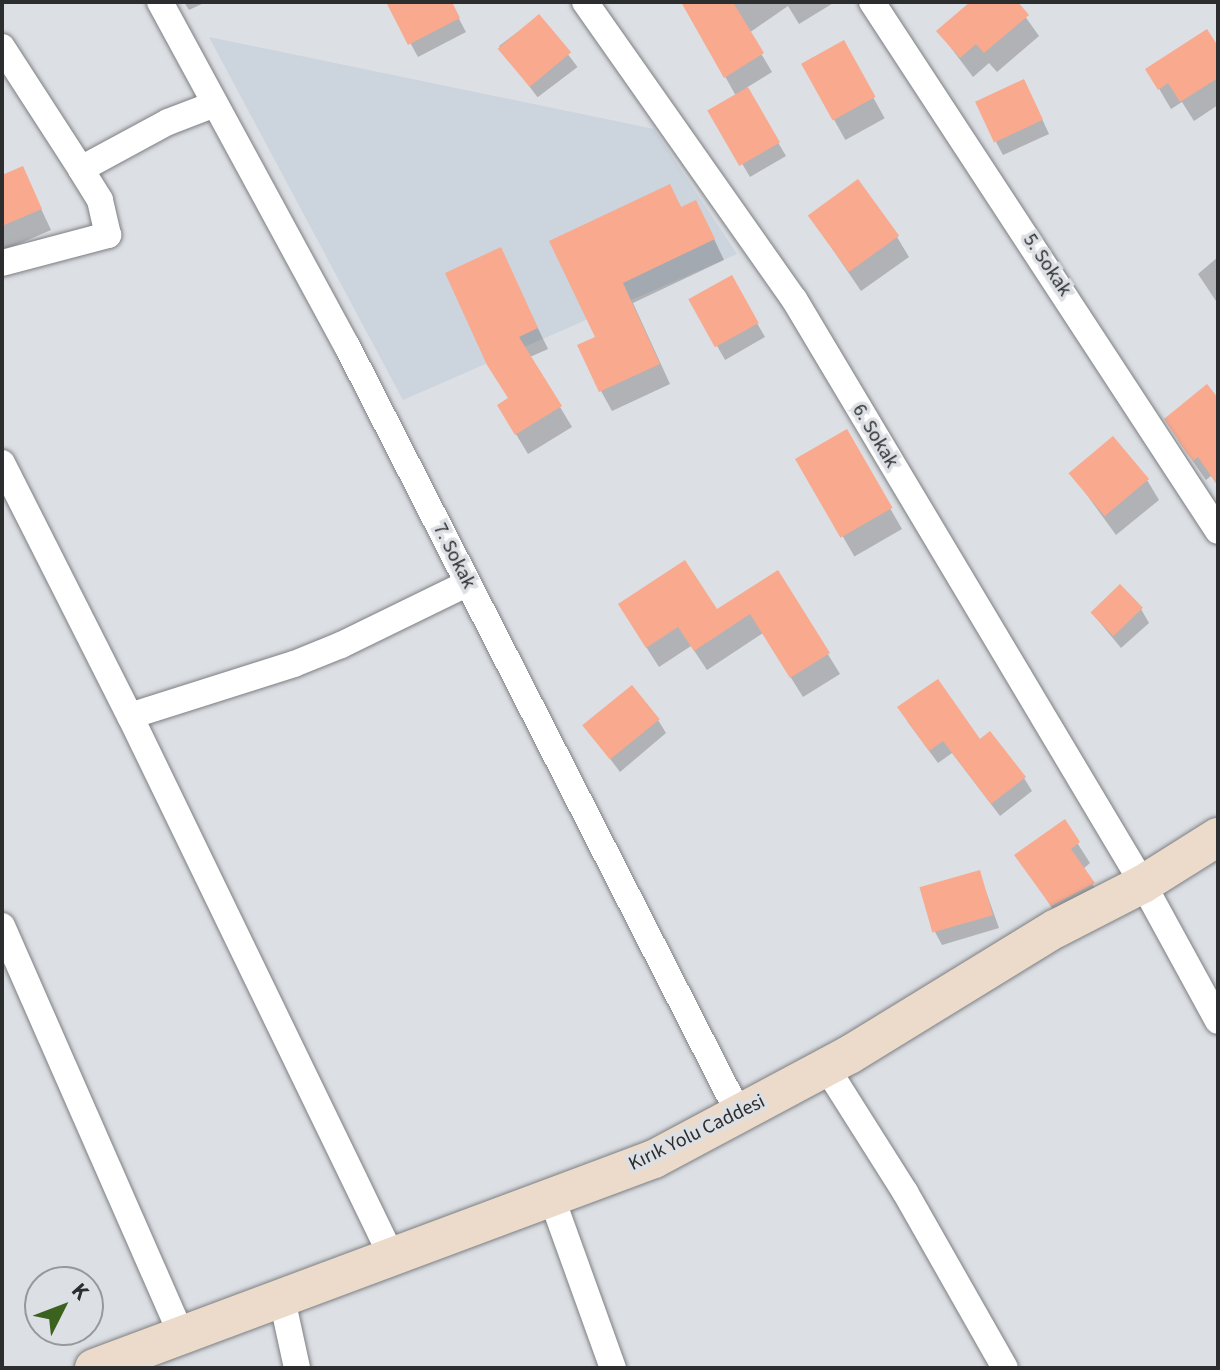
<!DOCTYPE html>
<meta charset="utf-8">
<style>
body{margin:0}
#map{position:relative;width:1220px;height:1370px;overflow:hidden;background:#dcdfe3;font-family:"Source Sans 3",sans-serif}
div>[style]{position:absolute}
.built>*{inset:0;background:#ccd4dd}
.shadow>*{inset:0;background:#0003;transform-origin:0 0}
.building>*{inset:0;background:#f8a98e;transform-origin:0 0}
.roads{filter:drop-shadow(0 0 2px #7c7f82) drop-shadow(0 0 2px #7c7f82)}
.street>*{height:26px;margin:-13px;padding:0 13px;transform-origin:13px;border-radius:13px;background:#fff}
.secondary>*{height:38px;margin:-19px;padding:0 19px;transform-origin:19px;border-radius:19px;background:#ecdbcb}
span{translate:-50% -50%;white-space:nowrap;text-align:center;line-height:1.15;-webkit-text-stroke:7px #dcdfe3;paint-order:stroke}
.street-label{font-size:20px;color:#2c2d2f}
.frame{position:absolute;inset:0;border:4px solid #2c2d2f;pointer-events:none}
.north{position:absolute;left:24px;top:1266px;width:80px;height:80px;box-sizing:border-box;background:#dcdfe3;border:2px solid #96989b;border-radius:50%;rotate:48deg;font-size:22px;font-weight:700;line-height:32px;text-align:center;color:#2c2d2f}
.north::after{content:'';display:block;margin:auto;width:28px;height:36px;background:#3b631f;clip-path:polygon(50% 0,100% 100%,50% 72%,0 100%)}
</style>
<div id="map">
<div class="built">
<i style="clip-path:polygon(209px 37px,654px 129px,737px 254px,403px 400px)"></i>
</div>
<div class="shadow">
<i style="clip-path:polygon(184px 2px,206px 2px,189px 10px)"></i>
<i style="clip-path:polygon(394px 2px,450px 2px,466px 32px,418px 57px,389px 4px)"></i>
<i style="clip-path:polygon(835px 2px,799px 24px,788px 6px,749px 33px,772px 72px,746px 88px,786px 156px,750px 177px,711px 111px,736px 96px,684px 3px)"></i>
<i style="clip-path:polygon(973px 2px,1015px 2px,1039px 36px,997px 72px,989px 63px,973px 77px,939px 32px)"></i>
<i style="left:539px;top:16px;width:64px;height:50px;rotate:53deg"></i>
<i style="left:843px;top:43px;width:86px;height:45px;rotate:61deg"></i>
<i style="clip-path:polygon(1218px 50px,1218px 105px,1194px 121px,1182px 102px,1171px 109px,1148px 70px)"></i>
<i style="clip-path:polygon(1031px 95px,1049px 134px,1003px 155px,996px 142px)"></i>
<i style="clip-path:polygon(22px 168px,51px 230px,2px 251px,2px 177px)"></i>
<i style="clip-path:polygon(670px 187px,682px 209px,706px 222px,724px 260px,633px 303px,670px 384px,612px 411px,601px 391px,598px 338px,552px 242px)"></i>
<i style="clip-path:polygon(810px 216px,897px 237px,909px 257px,861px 291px)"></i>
<i style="clip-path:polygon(500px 250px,548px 349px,530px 357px,572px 427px,528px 454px,499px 406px,510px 399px)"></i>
<i style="clip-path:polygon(1218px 257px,1218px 304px,1198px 274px)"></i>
<i style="left:731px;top:278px;width:68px;height:46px;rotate:60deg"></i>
<i style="clip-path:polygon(1218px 402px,1218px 486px,1211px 476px,1206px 480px,1178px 440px)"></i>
<i style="left:846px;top:432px;width:112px;height:55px;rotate:60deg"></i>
<i style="clip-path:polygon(1071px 473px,1147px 480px,1159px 500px,1116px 535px)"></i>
<i style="clip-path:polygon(778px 573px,840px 674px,803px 697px,763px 633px,707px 670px,691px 646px,659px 667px,632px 625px,716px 612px)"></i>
<i style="clip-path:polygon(1141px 609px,1149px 623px,1121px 648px,1092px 613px)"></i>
<i style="clip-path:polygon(658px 720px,666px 733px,620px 772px,586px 727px)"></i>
<i style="clip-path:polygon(907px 721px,980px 742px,1024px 778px,1032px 791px,1000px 816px,952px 753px,938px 763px)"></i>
<i style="clip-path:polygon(1064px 822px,1090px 863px,1083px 869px,1104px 903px,1064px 926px,1017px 855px)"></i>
<i style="clip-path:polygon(979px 872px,999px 928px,942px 945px,935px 932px)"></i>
</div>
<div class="building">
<i style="clip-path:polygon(386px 2px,452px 2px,460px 18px,408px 45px)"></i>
<i style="clip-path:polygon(681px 2px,733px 2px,764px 53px,724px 78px)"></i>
<i style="clip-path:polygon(970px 2px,1018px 2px,1029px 15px,984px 53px,976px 44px,960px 58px,936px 31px)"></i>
<i style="left:539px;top:14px;width:50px;height:54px;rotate:50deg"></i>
<i style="clip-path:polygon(1207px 29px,1218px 46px,1218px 78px,1180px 102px,1168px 83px,1158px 90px,1145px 69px)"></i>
<i style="left:844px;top:40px;width:65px;height:49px;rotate:61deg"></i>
<i style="left:1024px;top:79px;width:45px;height:54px;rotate:65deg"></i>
<i style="left:748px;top:87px;width:64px;height:47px;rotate:60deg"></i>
<i style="clip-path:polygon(23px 166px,42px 209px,2px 226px,2px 175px)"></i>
<i style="left:858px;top:179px;width:70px;height:62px;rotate:54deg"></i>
<i style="clip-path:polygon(670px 184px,681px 207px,696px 200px,715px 239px,623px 283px,660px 364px,599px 392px,577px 345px,595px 337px,549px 241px)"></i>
<i style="clip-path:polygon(501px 247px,538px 328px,519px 337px,562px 406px,515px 435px,497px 405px,508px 398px,487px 365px,445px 273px)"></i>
<i style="left:732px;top:275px;width:55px;height:50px;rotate:61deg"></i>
<i style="clip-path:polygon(1207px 384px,1218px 398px,1218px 486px,1198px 457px,1193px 461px,1186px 452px,1164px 419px)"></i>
<i style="left:847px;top:429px;width:91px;height:60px;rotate:60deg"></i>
<i style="left:1113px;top:436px;width:56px;height:58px;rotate:50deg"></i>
<i style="clip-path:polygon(685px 560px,717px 609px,778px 570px,830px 653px,790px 678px,750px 614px,694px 651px,678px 627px,646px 648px,618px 604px)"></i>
<i style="left:1120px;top:584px;width:33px;height:41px;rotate:46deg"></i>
<i style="clip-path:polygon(938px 679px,980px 739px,990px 731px,1026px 777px,991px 804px,943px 741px,929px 751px,897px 707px)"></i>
<i style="left:632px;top:685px;width:44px;height:64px;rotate:51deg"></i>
<i style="clip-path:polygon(1065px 819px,1080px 842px,1071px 849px,1095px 883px,1051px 906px,1014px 855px)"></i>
<i style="left:980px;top:870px;width:47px;height:63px;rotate:74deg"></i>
</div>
<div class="roads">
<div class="street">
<i style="left:160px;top:2px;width:392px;rotate:61.5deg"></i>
<i style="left:347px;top:346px;width:862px;rotate:62.96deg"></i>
<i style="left:585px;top:2px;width:363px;rotate:54.9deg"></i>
<i style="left:794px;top:299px;width:681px;rotate:59.18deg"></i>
<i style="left:1143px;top:884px;width:156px;rotate:61.3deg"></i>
<i style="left:872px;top:2px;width:632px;rotate:56.81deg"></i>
<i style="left:2px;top:47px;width:145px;rotate:57.1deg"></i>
<i style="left:2px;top:263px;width:110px;rotate:-14.8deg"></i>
<i style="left:108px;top:235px;width:36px;rotate:-103deg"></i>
<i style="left:100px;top:200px;width:36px;rotate:-122deg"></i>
<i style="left:81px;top:169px;width:99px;rotate:-28.4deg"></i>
<i style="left:168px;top:122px;width:50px;rotate:-21deg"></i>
<i style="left:2px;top:463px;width:284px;rotate:63.2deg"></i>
<i style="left:130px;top:716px;width:599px;rotate:64.16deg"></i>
<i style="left:130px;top:716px;width:172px;rotate:-17.6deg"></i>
<i style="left:294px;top:664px;width:51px;rotate:-22deg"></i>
<i style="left:341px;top:645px;width:141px;rotate:-26deg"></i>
<i style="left:2px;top:926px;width:448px;rotate:66.3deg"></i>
<i style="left:826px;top:1067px;width:148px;rotate:57.7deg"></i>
<i style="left:905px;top:1192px;width:202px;rotate:60.4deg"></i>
<i style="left:551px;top:1196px;width:183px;rotate:70.2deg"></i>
<i style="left:282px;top:1299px;width:71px;rotate:77.7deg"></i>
</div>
<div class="secondary">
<i style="left:94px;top:1368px;width:598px;rotate:-20.47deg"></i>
<i style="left:654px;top:1159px;width:221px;rotate:-28.1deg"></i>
<i style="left:849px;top:1055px;width:241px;rotate:-31.5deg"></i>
<i style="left:1055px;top:929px;width:99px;rotate:-27.1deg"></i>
<i style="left:1143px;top:884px;width:89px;rotate:-32.1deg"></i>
</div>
</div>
<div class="street-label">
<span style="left:1047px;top:265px;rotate:56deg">5. Sokak</span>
<span style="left:875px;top:436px;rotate:59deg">6. Sokak</span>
<span style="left:454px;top:556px;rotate:63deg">7. Sokak</span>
<span style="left:697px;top:1133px;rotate:-26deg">Kırık Yolu Caddesi</span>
</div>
<div class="frame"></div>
<div class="north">K</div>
</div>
